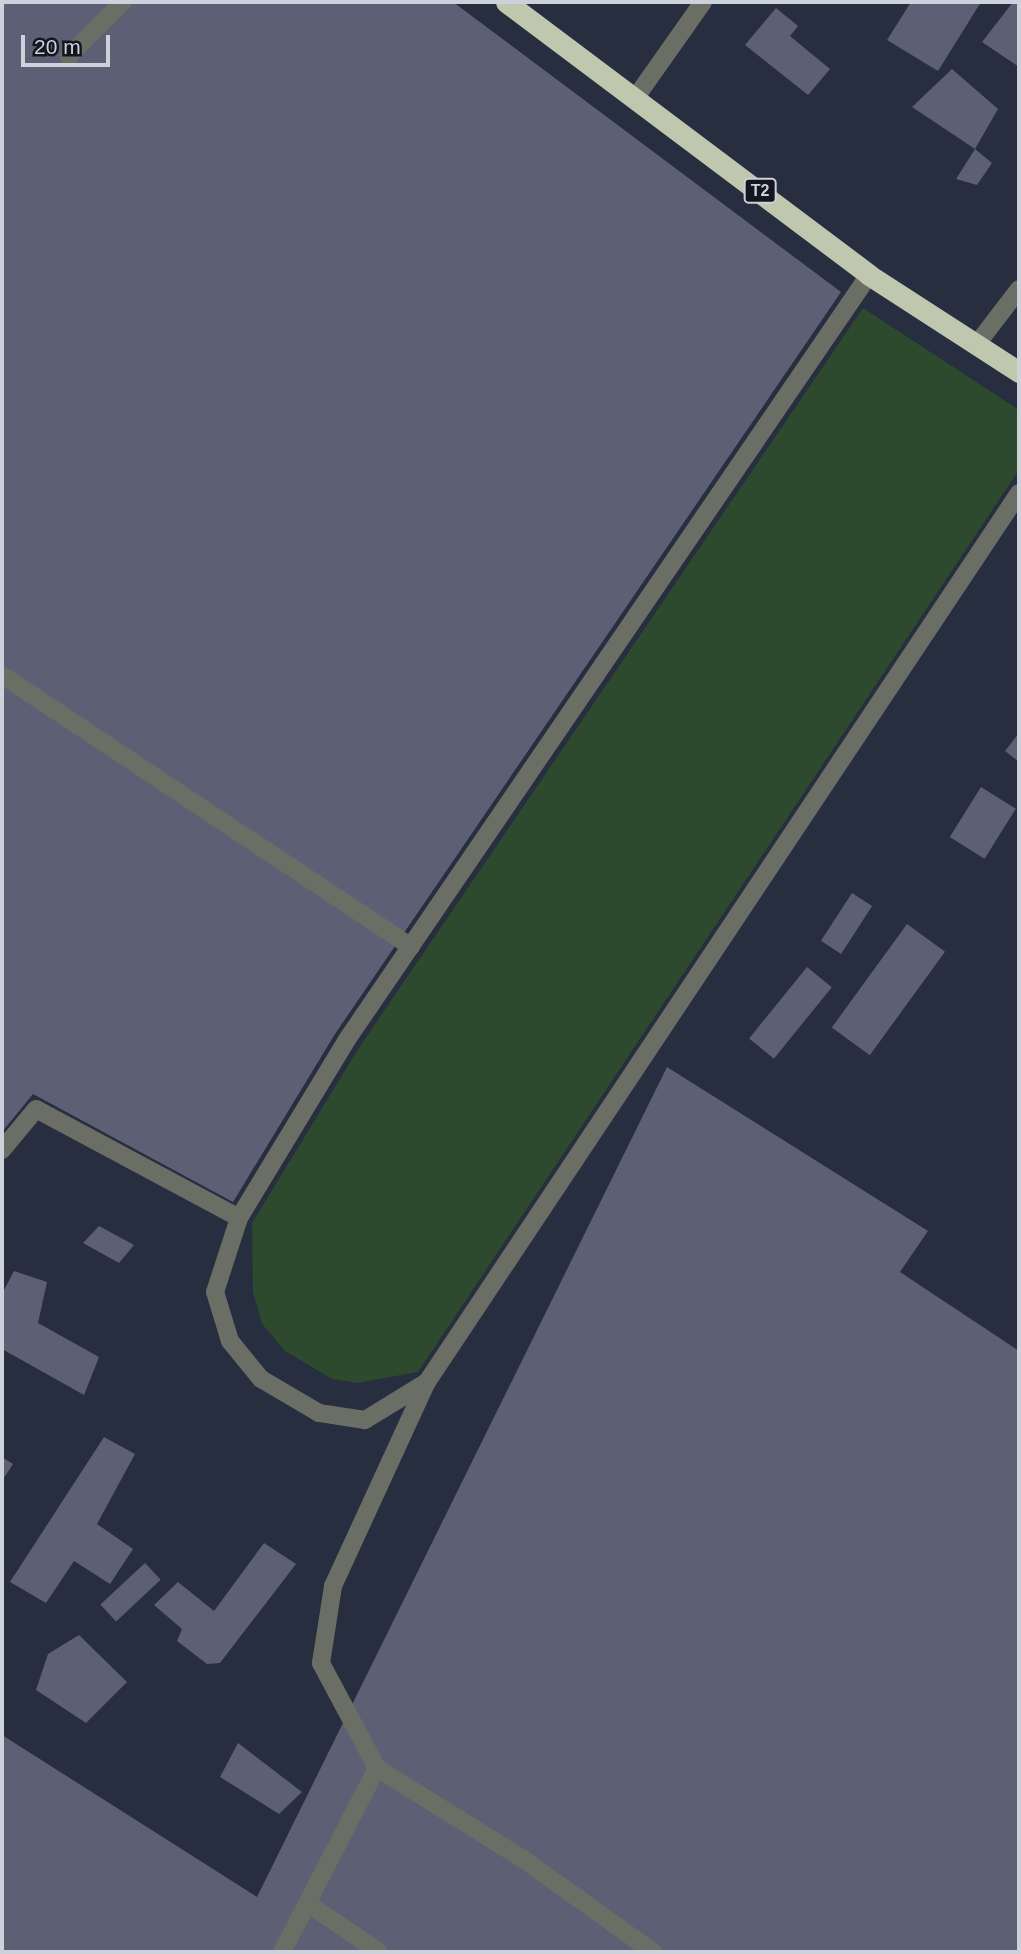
<!DOCTYPE html>
<style>
body{margin:0}
#map{position:relative;width:1021px;height:1954px;overflow:hidden;background:#262e40;font-family:Helvetica,sans-serif}
div>[style]{position:absolute}
.green>*{inset:0;background:#2d492e}
.building>*{inset:0;background:#5d5f74;transform-origin:0 0}
.minor>*{height:18px;margin:-9px;padding:0 9px;transform-origin:9px;border-radius:9px;background:#6b6e65}
.highway>*{height:21px;margin:-10.5px;padding:0 10.5px;transform-origin:10.5px;border-radius:10.5px;background:#bfc7af}
span{translate:-50% -50%;white-space:nowrap;text-align:center;line-height:1.15;-webkit-text-stroke:5px #13161e;paint-order:stroke}
.shield-label span{padding:2px 5px;background:#13161e;border:2px solid;border-radius:5px;-webkit-text-stroke-width:0}
.shield-label{font-size:16px;color:#ccd1dc;font-weight:700}
.frame{position:absolute;inset:0;border:4px solid #ccd1dc;pointer-events:none}
.scale{position:absolute;left:21px;top:35px;width:89px;height:32px;box-sizing:border-box;border:4px solid #ccd1dc;border-top:0;padding-left:9px;font-size:21px;line-height:24px;white-space:nowrap;color:#ccd1dc;-webkit-text-stroke:5px #13161e;paint-order:stroke}
</style>
<div id="map">
<div class="green">
<i style="clip-path:polygon(863px 308px,1019px 410px,1019px 470px,418px 1372px,357px 1383px,332px 1379px,285px 1351px,262px 1324px,253px 1292px,252px 1223px,358px 1049px)"></i>
</div>
<div class="building">
<i style="clip-path:polygon(2px 2px,453px 2px,841px 292px,335px 1034px,233px 1202px,33px 1094px,2px 1132px)"></i>
<i style="clip-path:polygon(911px 2px,981px 2px,938px 71px,887px 40px)"></i>
<i style="clip-path:polygon(1013px 2px,1019px 2px,1019px 67px,982px 42px)"></i>
<i style="clip-path:polygon(776px 8px,798px 26px,790px 36px,830px 69px,808px 95px,745px 45px)"></i>
<i style="clip-path:polygon(952px 69px,998px 109px,975px 149px,912px 107px)"></i>
<i style="clip-path:polygon(975px 149px,992px 163px,977px 185px,956px 179px)"></i>
<i style="clip-path:polygon(1019px 733px,1019px 762px,1005px 751px)"></i>
<i style="left:981px;top:787px;width:41px;height:59px;rotate:32deg"></i>
<i style="left:852px;top:893px;width:24px;height:57px;rotate:33deg"></i>
<i style="left:907px;top:924px;width:47px;height:128px;rotate:36deg"></i>
<i style="left:807px;top:967px;width:32px;height:92px;rotate:39deg"></i>
<i style="clip-path:polygon(667px 1067px,928px 1231px,900px 1272px,1019px 1351px,1019px 1952px,2px 1952px,2px 1735px,257px 1897px)"></i>
<i style="clip-path:polygon(99px 1226px,134px 1245px,119px 1263px,83px 1243px)"></i>
<i style="clip-path:polygon(14px 1271px,47px 1282px,38px 1323px,99px 1357px,84px 1395px,2px 1349px,2px 1294px)"></i>
<i style="clip-path:polygon(104px 1437px,135px 1454px,97px 1524px,133px 1549px,110px 1584px,74px 1561px,46px 1603px,10px 1582px)"></i>
<i style="clip-path:polygon(2px 1457px,13px 1464px,2px 1481px)"></i>
<i style="clip-path:polygon(264px 1543px,296px 1564px,220px 1663px,207px 1664px,177px 1641px,182px 1629px,154px 1605px,178px 1582px,214px 1611px)"></i>
<i style="left:145px;top:1563px;width:23px;height:61px;rotate:47deg"></i>
<i style="clip-path:polygon(79px 1635px,127px 1682px,86px 1723px,36px 1690px,48px 1654px)"></i>
<i style="clip-path:polygon(238px 1743px,302px 1792px,279px 1814px,220px 1777px)"></i>
</div>
<div class="minor">
<i style="left:69px;top:56px;width:76px;rotate:-45deg"></i>
<i style="left:636px;top:97px;width:116px;rotate:-54.8deg"></i>
<i style="left:977px;top:344px;width:69px;rotate:-52.6deg"></i>
<i style="left:2px;top:675px;width:491px;rotate:33.6deg"></i>
<i style="left:2px;top:1150px;width:53px;rotate:-50.3deg"></i>
<i style="left:36px;top:1109px;width:230px;rotate:28.2deg"></i>
<i style="left:427px;top:1382px;width:73px;rotate:148.5deg"></i>
<i style="left:365px;top:1420px;width:47px;rotate:-171.3deg"></i>
<i style="left:319px;top:1413px;width:67px;rotate:-149.6deg"></i>
<i style="left:261px;top:1379px;width:49px;rotate:-129.2deg"></i>
<i style="left:230px;top:1341px;width:51px;rotate:-107deg"></i>
<i style="left:215px;top:1292px;width:78px;rotate:-72deg"></i>
<i style="left:239px;top:1218px;width:207px;rotate:-58.8deg"></i>
<i style="left:346px;top:1041px;width:928px;rotate:-55.68deg"></i>
<i style="left:310px;top:1905px;width:83px;rotate:34.3deg"></i>
<i style="left:282px;top:1952px;width:207px;rotate:-62.7deg"></i>
<i style="left:653px;top:1952px;width:160px;rotate:-144.4deg"></i>
<i style="left:523px;top:1859px;width:172px;rotate:-148.1deg"></i>
<i style="left:377px;top:1768px;width:119px;rotate:-118.1deg"></i>
<i style="left:321px;top:1663px;width:78px;rotate:-81.1deg"></i>
<i style="left:333px;top:1586px;width:225px;rotate:-65.3deg"></i>
<i style="left:427px;top:1382px;width:1068px;rotate:-56.34deg"></i>
</div>
<div class="highway">
<i style="left:506px;top:2px;width:454px;rotate:36.9deg"></i>
<i style="left:869px;top:275px;width:179px;rotate:32.9deg"></i>
</div>
<div class="shield-label">
<span style="left:760px;top:191px">T2</span>
</div>
<div class="frame"></div>
<div class="scale">20 m</div>
</div>
